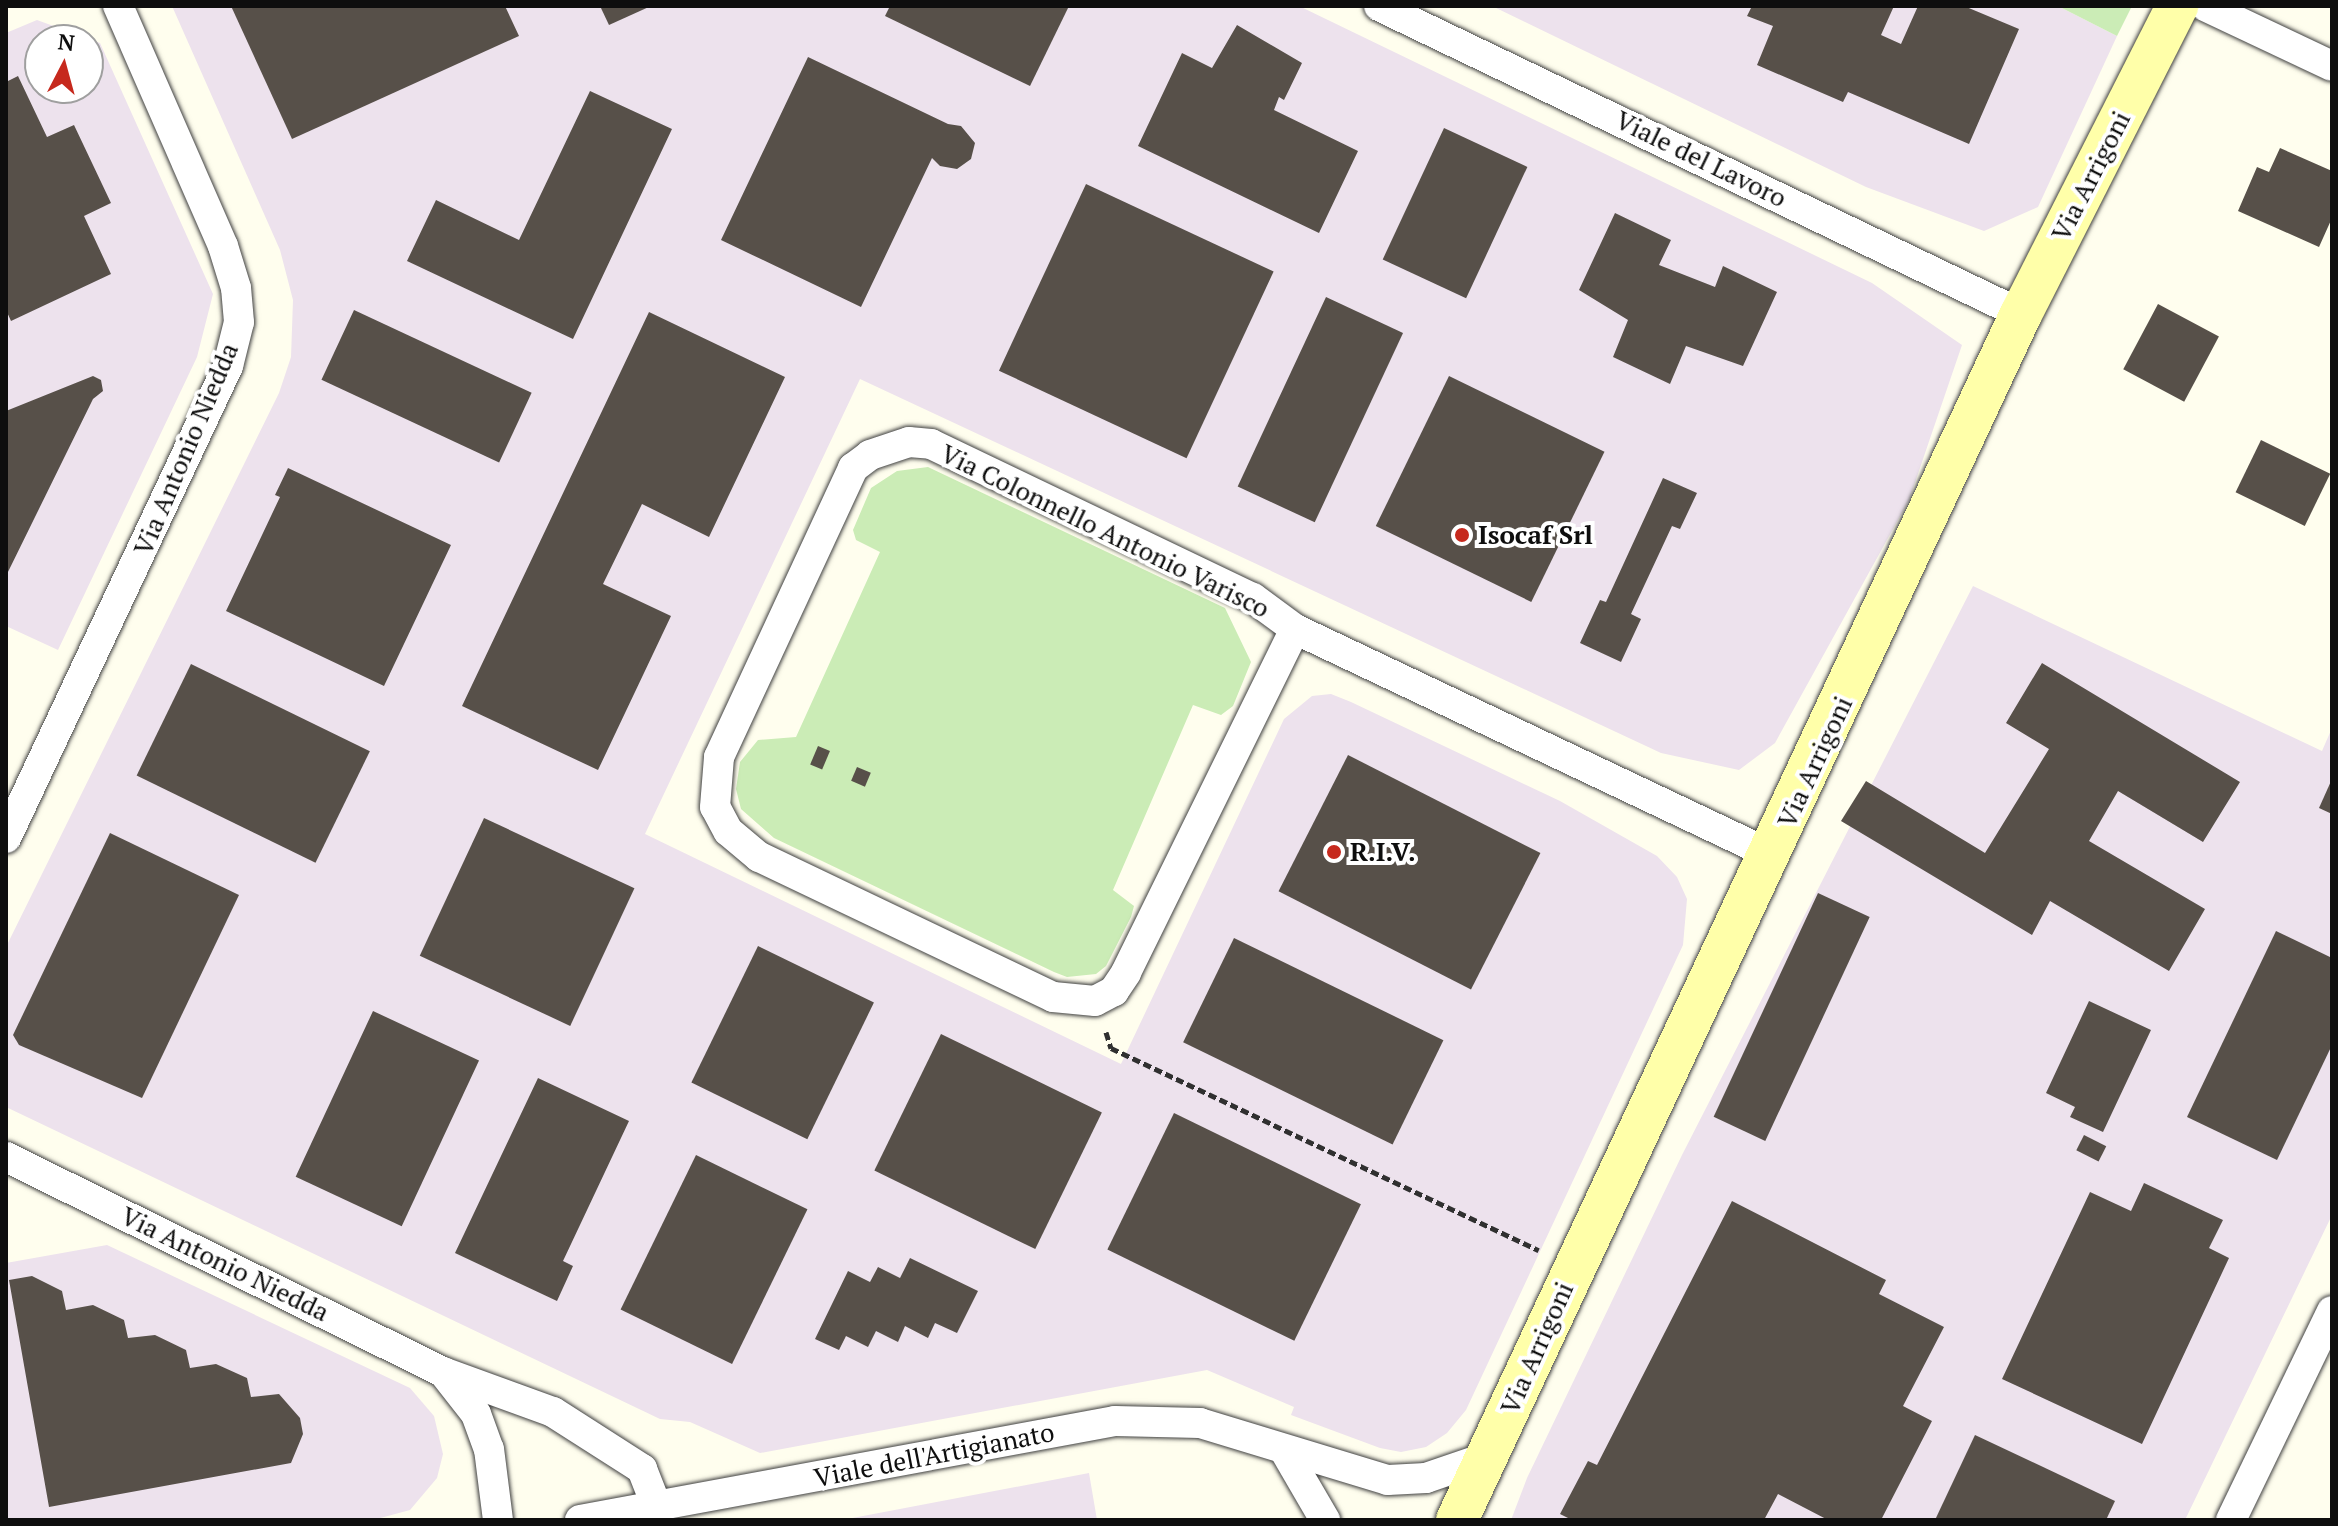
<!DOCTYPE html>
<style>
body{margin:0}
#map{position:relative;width:2338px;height:1526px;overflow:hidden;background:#fffeee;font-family:"PT Serif",serif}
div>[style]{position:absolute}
.industrial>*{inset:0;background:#ede2ed}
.green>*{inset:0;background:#cbecb6}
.building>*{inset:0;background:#575049;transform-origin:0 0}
.path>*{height:5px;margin-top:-2.5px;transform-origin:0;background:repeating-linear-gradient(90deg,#303030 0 8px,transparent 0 12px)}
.roads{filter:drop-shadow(0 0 2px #414141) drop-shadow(0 0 2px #414141)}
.street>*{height:30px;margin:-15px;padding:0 15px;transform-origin:15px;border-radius:15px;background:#fff}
.secondary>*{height:42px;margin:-21px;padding:0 21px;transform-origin:21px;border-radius:21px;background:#ffffa9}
.dots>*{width:22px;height:22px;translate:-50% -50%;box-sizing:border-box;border:4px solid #fff;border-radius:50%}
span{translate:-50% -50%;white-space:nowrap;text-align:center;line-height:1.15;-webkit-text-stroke:8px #fff;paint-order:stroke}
.street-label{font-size:26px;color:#0e0e0e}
.poi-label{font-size:26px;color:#0e0e0e;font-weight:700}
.left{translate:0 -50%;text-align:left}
.frame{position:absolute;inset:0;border:8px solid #0e0e0e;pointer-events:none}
.north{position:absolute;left:24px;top:24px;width:80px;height:80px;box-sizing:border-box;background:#fff;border:2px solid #9f9f9f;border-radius:50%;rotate:6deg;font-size:22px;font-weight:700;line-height:32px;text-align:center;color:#0e0e0e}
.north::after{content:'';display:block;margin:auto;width:28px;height:36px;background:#c6291d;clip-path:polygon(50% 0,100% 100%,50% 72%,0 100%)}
</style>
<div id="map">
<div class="industrial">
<i style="clip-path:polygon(172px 6px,1299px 6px,1872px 283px,1962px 345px,1909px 500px,1775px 743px,1739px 770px,1661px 753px,860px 379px,645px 834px,1121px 1064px,1284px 719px,1312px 696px,1331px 694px,1351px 702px,1560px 801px,1657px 856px,1677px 877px,1687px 899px,1683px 945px,1466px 1410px,1447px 1433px,1426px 1447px,1401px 1452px,1380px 1448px,1291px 1415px,1294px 1407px,1207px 1370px,760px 1453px,690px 1422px,660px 1419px,6px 1107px,6px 947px,279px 393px,291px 357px,293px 300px,280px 250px)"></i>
<i style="clip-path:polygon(1492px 6px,2058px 6px,2117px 36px,2038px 207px,1984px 231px,1866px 187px)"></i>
<i style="clip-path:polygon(evenodd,37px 20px,100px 43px,213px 294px,197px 357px,58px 650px,6px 626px,6px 33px,37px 20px,40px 40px,88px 40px,88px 88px,40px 88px,40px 40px)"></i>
<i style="clip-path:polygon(1973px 586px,2322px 751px,2332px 728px,2332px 1215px,2185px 1520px,1511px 1520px,1527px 1478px,1682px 1155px)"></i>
<i style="clip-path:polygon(107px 1245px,410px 1388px,434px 1416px,443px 1454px,437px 1478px,410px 1510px,373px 1520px,6px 1520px,6px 1263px)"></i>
<i style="clip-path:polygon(1089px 1473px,1097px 1520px,842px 1520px)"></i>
</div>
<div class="green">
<i style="clip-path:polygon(2058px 6px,2132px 6px,2117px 36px)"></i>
<i style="clip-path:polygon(928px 467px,1225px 608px,1251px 662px,1233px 706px,1221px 715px,1193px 705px,1113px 890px,1134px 906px,1131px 917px,1106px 966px,1096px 974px,1067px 977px,1054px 972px,774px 838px,741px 809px,736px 789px,740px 762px,758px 740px,796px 737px,880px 552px,856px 540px,853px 530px,871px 488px,897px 471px)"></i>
</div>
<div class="building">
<i style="clip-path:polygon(231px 6px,505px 6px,519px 36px,292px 139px)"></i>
<i style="clip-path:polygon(600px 6px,651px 6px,609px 25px)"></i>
<i style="clip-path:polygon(890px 6px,1069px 6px,1030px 86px,885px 16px)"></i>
<i style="clip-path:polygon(1752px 6px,1894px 6px,1881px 35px,1901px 44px,1918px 6px,1964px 6px,2019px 29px,1969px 144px,1848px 92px,1843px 102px,1757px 65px,1773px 26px,1747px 16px)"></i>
<i style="clip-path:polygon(1237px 25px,1302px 63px,1284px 100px,1279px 97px,1274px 110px,1358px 151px,1319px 233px,1138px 146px,1182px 53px,1212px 68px)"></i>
<i style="clip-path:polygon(808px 57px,948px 124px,961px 126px,975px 143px,971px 159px,957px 169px,940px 166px,932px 158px,861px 307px,721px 240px)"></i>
<i style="clip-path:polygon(18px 76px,47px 137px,74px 125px,111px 203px,84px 216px,111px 274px,11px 321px,6px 310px,6px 82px)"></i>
<i style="clip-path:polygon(590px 91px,672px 129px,573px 339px,407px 261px,436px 200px,519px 240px)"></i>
<i style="left:1444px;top:128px;width:92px;height:145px;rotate:25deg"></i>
<i style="clip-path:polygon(2280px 148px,2332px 171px,2332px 218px,2319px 247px,2238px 211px,2257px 167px,2269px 172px)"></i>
<i style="left:1086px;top:184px;width:207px;height:206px;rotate:25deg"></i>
<i style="clip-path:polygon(1615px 213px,1671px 240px,1659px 265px,1715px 287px,1723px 266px,1777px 292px,1743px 366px,1686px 346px,1670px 384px,1613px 357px,1628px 320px,1579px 290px)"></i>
<i style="left:1326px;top:297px;width:85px;height:209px;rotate:25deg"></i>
<i style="left:2158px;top:304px;width:69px;height:74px;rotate:28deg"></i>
<i style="left:354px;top:310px;width:196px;height:77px;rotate:25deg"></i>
<i style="clip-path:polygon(649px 312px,785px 377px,709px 537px,642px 504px,603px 584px,671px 616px,598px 770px,462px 706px)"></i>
<i style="clip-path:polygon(93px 376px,101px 380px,103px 391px,93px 399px,6px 576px,6px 411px)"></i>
<i style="left:1449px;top:376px;width:173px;height:167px;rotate:26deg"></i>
<i style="left:2261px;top:440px;width:77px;height:58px;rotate:26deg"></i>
<i style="clip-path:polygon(288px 468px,451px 545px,384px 686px,226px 611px,280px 497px,275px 495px)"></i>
<i style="clip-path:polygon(1663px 478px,1697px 493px,1680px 529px,1672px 526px,1631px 614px,1641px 619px,1621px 662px,1580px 643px,1600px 600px,1606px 602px)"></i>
<i style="clip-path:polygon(2042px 663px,2240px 782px,2203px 842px,2118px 791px,2089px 841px,2205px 909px,2169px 971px,2050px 901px,2032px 935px,1841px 821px,1866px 781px,1985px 853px,2049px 749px,2006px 723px)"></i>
<i style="left:191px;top:664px;width:199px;height:124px;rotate:26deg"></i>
<i style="left:818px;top:746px;width:13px;height:20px;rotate:23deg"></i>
<i style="left:1348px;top:755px;width:216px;height:153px;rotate:27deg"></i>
<i style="left:857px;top:767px;width:15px;height:15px;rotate:23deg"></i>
<i style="clip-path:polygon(2332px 779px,2332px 814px,2319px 808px)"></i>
<i style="left:484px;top:818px;width:166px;height:152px;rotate:25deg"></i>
<i style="clip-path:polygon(110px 833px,239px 895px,142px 1098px,19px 1045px,13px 1035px)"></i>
<i style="left:1818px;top:893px;width:57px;height:247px;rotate:25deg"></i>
<i style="clip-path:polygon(2276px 931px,2332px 958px,2332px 1045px,2277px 1160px,2187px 1117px)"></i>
<i style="left:1234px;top:938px;width:233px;height:116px;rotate:26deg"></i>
<i style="left:758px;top:946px;width:129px;height:152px;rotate:26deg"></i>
<i style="clip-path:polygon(2089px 1001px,2151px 1030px,2103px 1132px,2070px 1117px,2075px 1107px,2046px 1093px)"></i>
<i style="left:373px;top:1011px;width:117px;height:183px;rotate:25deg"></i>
<i style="left:941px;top:1034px;width:179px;height:152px;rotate:26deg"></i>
<i style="clip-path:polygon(538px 1078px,629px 1121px,563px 1261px,573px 1266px,557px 1301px,455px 1253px)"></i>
<i style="left:1174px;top:1113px;width:208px;height:152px;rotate:26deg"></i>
<i style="left:2084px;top:1135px;width:25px;height:17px;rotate:27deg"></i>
<i style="left:696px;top:1155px;width:124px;height:172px;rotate:26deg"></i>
<i style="clip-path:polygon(2144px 1183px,2223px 1220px,2209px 1248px,2229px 1258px,2142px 1444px,2002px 1379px,2090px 1192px,2131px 1211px)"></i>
<i style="clip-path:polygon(1732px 1201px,1886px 1280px,1879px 1294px,1944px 1327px,1903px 1406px,1932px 1421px,1881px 1520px,1828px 1520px,1778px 1494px,1764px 1520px,1572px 1520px,1560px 1514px,1588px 1461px,1597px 1465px)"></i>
<i style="clip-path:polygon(910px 1258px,978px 1291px,957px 1333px,935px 1323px,928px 1338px,905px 1326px,898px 1342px,876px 1331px,868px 1347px,846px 1336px,839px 1350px,815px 1339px,848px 1271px,870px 1282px,878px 1267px,900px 1278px)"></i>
<i style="clip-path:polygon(32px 1276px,62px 1291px,66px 1310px,93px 1305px,124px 1320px,128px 1338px,155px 1335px,186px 1350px,190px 1368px,216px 1364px,247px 1378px,251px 1397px,279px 1394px,300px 1418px,303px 1434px,291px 1463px,49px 1507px,9px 1280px)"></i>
<i style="clip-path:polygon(1975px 1435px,2115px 1501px,2106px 1520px,1935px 1520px)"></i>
</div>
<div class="path">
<i style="left:1106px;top:1032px;width:17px;rotate:73deg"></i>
<i style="left:1111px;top:1048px;width:473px;rotate:25.3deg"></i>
</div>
<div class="roads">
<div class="street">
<i style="left:1379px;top:6px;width:712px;rotate:25.63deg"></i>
<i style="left:2205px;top:6px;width:140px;rotate:25.3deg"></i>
<i style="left:1295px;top:629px;width:383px;rotate:116.2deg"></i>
<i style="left:1126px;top:973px;width:22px;rotate:124deg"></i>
<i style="left:1114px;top:991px;width:21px;rotate:152deg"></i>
<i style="left:1095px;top:1001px;width:42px;rotate:-174.6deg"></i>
<i style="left:1053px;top:997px;width:326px;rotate:-154.5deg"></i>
<i style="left:759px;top:857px;width:40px;rotate:-140deg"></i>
<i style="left:728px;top:831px;width:27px;rotate:-118deg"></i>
<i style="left:715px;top:807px;width:50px;rotate:-85.4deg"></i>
<i style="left:719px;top:757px;width:319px;rotate:-65.1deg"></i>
<i style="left:853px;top:468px;width:21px;rotate:-37deg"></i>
<i style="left:870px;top:455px;width:41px;rotate:-18.4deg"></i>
<i style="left:909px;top:442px;width:22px;rotate:5deg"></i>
<i style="left:931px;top:444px;width:357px;rotate:25.6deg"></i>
<i style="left:1253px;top:598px;width:52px;rotate:36.4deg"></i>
<i style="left:1295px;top:629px;width:528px;rotate:25.35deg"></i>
<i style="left:6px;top:838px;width:522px;rotate:-64.81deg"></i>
<i style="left:228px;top:366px;width:45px;rotate:-76deg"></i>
<i style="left:239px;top:322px;width:34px;rotate:-95deg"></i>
<i style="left:236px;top:288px;width:44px;rotate:-107.2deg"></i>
<i style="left:223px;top:246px;width:262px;rotate:-113.6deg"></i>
<i style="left:6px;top:1157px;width:487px;rotate:26.2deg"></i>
<i style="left:443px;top:1372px;width:117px;rotate:20deg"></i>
<i style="left:553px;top:1412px;width:106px;rotate:32.6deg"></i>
<i style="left:642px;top:1469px;width:41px;rotate:68.5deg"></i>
<i style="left:443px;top:1372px;width:53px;rotate:51.8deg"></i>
<i style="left:476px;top:1414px;width:37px;rotate:70deg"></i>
<i style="left:489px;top:1449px;width:72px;rotate:82.8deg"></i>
<i style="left:1286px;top:1453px;width:78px;rotate:59.8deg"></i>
<i style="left:580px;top:1520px;width:544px;rotate:-10.48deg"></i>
<i style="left:1115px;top:1421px;width:85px;rotate:1.3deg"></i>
<i style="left:1200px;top:1423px;width:196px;rotate:16.9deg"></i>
<i style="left:1388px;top:1480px;width:38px;rotate:-3deg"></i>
<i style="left:1426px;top:1478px;width:65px;rotate:-19deg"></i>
<i style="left:2231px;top:1520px;width:232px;rotate:-64.2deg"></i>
</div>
<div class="secondary">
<i style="left:1457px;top:1520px;width:1331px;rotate:-64.94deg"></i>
<i style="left:2021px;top:314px;width:345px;rotate:-63.1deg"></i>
</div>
</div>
<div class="dots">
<i style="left:1462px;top:535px;background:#c6291d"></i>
<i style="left:1334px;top:852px;background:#c6291d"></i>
</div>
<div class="street-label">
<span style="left:1701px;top:159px;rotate:26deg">Viale del Lavoro</span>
<span style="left:2091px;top:176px;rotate:-63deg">Via Arrigoni</span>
<span style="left:186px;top:449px;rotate:-67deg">Via Antonio Niedda</span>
<span style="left:1105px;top:531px;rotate:26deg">Via Colonnello Antonio Varisco</span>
<span style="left:1815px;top:762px;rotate:-65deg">Via Arrigoni</span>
<span style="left:225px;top:1264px;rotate:26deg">Via Antonio Niedda</span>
<span style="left:1537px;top:1348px;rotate:-66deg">Via Arrigoni</span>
<span style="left:934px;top:1455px;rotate:-11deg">Viale dell'Artigianato</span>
</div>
<div class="poi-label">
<span class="left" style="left:1478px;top:535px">Isocaf Srl</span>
<span class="left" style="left:1350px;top:852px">R.I.V.</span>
</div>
<div class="frame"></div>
<div class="north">N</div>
</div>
